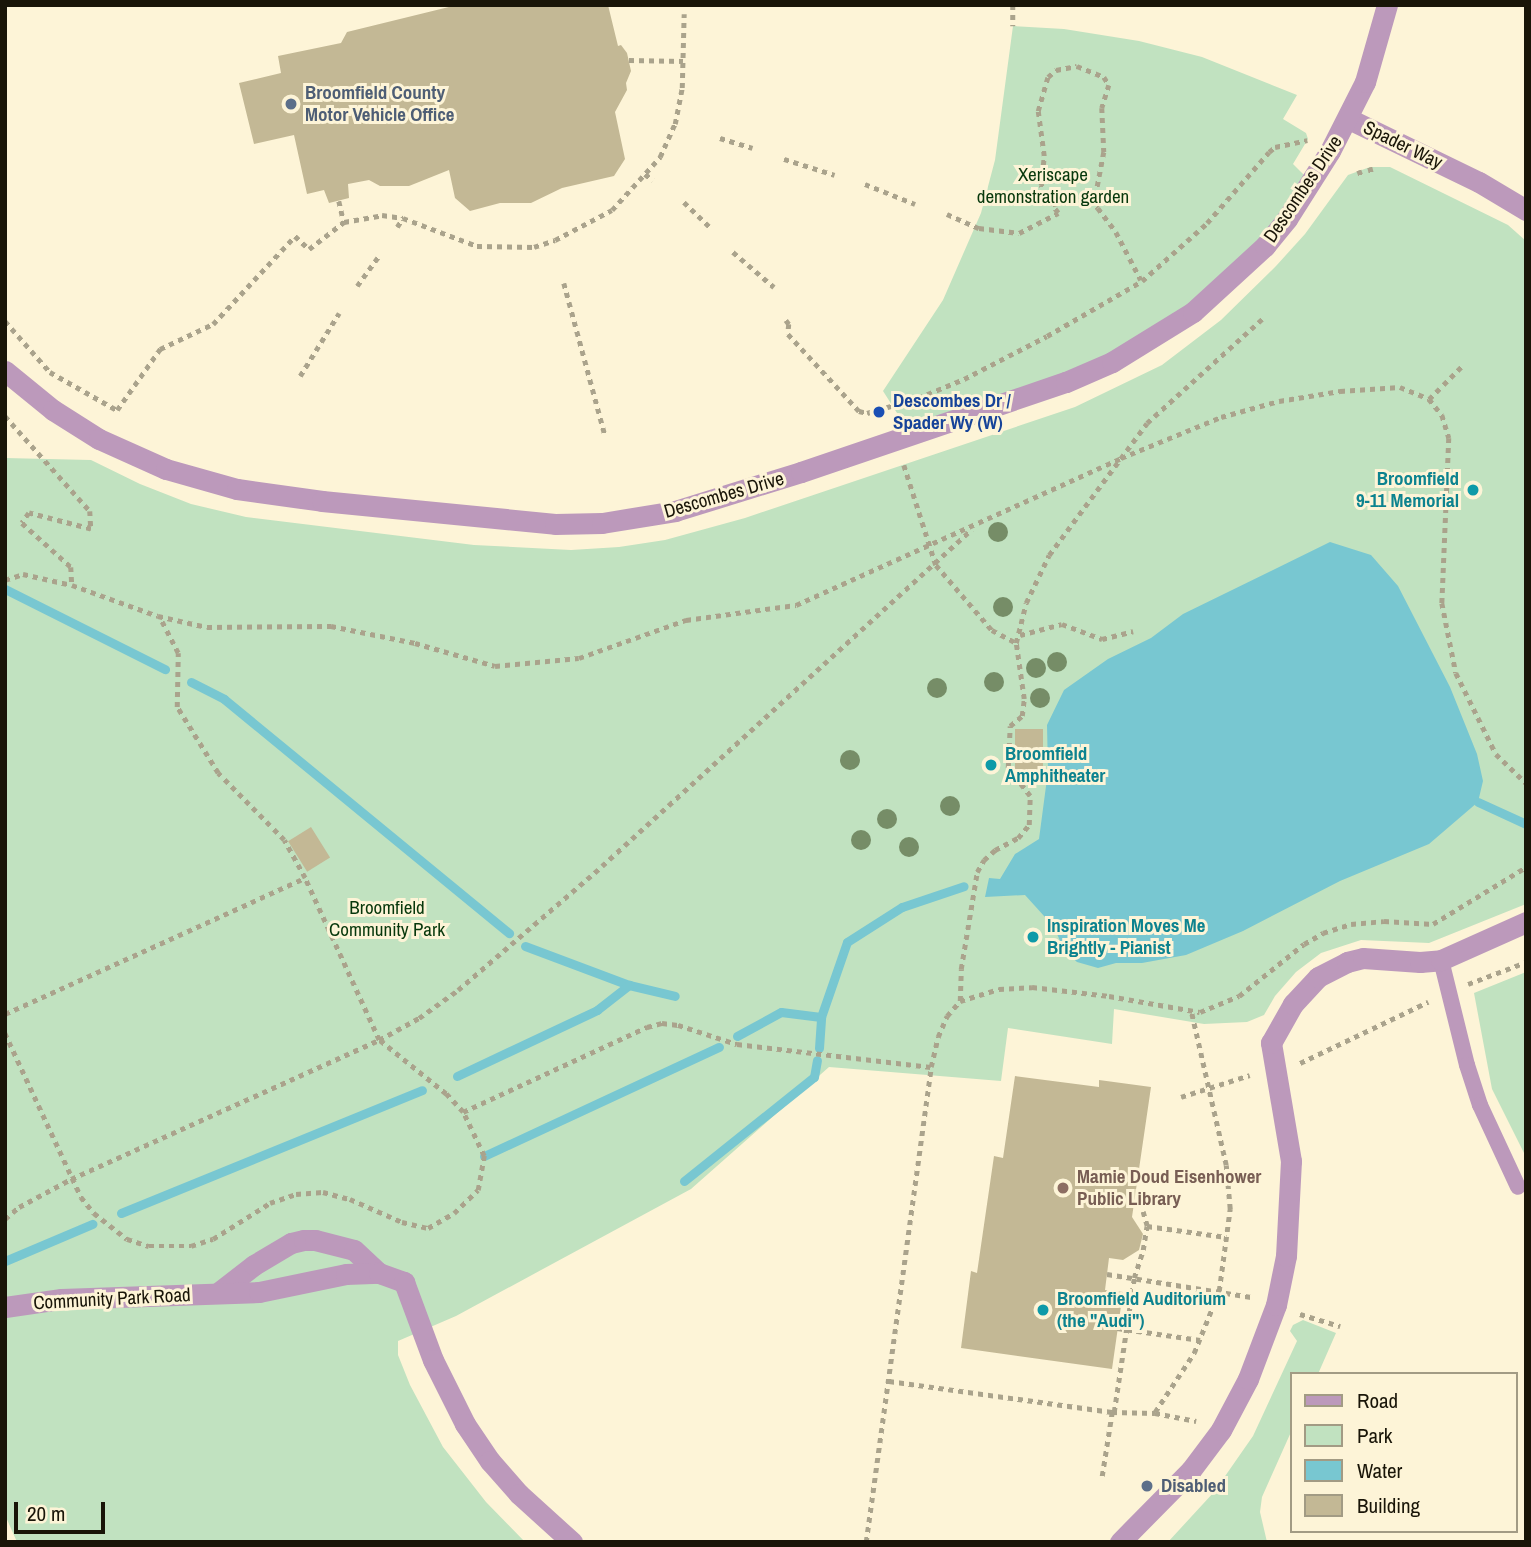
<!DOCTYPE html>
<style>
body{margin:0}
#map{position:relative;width:1531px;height:1547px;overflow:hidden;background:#fdf4d7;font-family:"Archivo Narrow",sans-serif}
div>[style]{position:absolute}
.green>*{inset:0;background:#c1e2c0}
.water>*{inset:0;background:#78c7d1}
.stream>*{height:9px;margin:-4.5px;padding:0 4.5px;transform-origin:4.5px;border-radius:4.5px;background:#78c7d1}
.building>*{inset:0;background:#c3b895;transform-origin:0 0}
.path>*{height:4.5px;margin-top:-2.25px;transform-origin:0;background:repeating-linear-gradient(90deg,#aaa38c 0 5px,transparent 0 10px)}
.lane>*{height:16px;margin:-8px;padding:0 8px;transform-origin:8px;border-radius:8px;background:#bc99bb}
.street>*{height:21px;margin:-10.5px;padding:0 10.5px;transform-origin:10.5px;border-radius:10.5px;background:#bc99bb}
.trees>*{width:20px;height:20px;margin:-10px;border-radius:50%;background:#768d67}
.dots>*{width:19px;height:19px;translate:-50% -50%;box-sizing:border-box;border:4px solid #fdf4d7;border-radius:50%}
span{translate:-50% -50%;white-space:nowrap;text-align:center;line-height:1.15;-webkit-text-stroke:6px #fdf4d7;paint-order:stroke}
.service-label{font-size:19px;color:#4e5e75;font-weight:700}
.left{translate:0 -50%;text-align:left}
.street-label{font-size:19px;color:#191508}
.park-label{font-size:19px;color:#07380c}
.transit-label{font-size:19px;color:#164399;font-weight:700}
.culture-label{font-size:19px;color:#0d838f;font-weight:700}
.right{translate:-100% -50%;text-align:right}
.education-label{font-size:19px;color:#785e54;font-weight:700}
.frame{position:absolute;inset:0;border:7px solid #191508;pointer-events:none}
.legend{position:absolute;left:1290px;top:1372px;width:228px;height:161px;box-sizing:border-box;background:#fdf4d7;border:2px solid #a29b84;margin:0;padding:9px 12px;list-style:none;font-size:21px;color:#191508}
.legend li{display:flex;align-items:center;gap:14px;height:35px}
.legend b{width:35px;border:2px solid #a29b84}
.scale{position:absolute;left:14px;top:1502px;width:91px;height:32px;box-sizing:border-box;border:4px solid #191508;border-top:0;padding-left:9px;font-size:21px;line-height:24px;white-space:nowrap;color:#191508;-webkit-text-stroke:5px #fdf4d7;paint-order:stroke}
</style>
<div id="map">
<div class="green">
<i style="clip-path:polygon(1013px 26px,1064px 29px,1139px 41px,1202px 57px,1297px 95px,1283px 119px,1306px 133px,1308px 139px,1293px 164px,1310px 181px,1287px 219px,1151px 340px,911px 435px,883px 391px,943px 300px,981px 213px,995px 160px)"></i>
<i style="clip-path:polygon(1370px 167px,1390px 167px,1508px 225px,1526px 241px,1526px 904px,1429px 943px,1361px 940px,1321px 953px,1296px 972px,1275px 996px,1264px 1015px,1247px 1022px,1204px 1024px,1114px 1009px,1112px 1044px,1008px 1028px,1001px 1081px,829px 1067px,691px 1189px,456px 1316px,398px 1341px,398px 1355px,410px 1385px,443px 1447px,486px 1502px,525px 1542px,17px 1542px,5px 1515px,5px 458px,91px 460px,140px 484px,191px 504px,246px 517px,474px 545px,571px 550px,619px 547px,665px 540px,745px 518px,1075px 407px,1162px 365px,1221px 320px,1276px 266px,1305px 234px,1348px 175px)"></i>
<i style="clip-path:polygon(1526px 972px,1526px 1157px,1492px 1089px,1474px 993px)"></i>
<i style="clip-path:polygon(1303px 1320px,1336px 1333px,1318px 1374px,1291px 1374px,1291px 1432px,1262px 1497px,1260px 1512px,1267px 1542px,1168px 1542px,1214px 1492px,1253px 1436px,1297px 1341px,1290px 1331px,1293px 1325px)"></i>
</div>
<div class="water">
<i style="clip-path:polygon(1330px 542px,1371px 555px,1398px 586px,1450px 687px,1477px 754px,1483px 781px,1478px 802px,1429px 844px,1340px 881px,1243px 931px,1186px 955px,1142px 963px,1116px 963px,1098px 968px,1077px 962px,1064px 950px,1054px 927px,1025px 895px,985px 897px,989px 878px,1000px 879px,1015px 854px,1039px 839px,1048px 771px,1047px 725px,1064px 690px,1108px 659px,1151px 638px,1183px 614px)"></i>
</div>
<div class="stream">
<i style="left:5px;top:589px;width:179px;rotate:26.6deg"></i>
<i style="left:191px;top:682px;width:37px;rotate:27deg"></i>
<i style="left:224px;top:699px;width:369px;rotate:39.4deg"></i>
<i style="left:1478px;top:802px;width:53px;rotate:24.6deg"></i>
<i style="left:525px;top:946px;width:111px;rotate:20.6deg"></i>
<i style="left:629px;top:985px;width:47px;rotate:13.4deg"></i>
<i style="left:737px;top:1036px;width:50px;rotate:-28.6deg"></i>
<i style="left:781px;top:1012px;width:40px;rotate:7.1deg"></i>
<i style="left:819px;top:1048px;width:31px;rotate:-86deg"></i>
<i style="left:821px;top:1017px;width:79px;rotate:-70.9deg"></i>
<i style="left:847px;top:942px;width:65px;rotate:-32.5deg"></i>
<i style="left:902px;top:907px;width:65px;rotate:-18.7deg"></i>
<i style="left:457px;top:1076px;width:155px;rotate:-25.2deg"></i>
<i style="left:597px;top:1010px;width:41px;rotate:-38deg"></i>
<i style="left:484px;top:1156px;width:259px;rotate:-24.9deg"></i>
<i style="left:684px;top:1181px;width:166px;rotate:-38.7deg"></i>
<i style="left:814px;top:1077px;width:17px;rotate:-80deg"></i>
<i style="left:121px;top:1213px;width:325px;rotate:-22.2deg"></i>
<i style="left:5px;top:1261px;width:95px;rotate:-23deg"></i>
</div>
<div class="building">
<i style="clip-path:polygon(457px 5px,608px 5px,618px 46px,621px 45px,627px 53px,631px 71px,626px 83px,627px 90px,615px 112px,625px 159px,614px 176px,562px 188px,531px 203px,500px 203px,470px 211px,455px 198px,449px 170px,409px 186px,380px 186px,369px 180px,348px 184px,349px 198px,329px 203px,324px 190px,307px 194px,294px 135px,254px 144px,239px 83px,281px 73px,278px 56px,341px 43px,347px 32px)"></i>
<i style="left:1015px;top:729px;width:28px;height:42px"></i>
<i style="left:311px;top:827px;width:36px;height:27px;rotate:58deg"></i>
<i style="clip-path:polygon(1015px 1076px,1099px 1087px,1099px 1080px,1151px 1087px,1132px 1217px,1143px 1234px,1139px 1250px,1123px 1260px,1109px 1258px,1105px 1290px,1123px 1292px,1112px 1369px,961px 1348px,971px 1271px,977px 1273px,994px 1156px,1003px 1158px)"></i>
</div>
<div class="path">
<i style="left:1013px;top:5px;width:21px;rotate:90deg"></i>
<i style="left:629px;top:60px;width:54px;rotate:1.1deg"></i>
<i style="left:720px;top:138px;width:34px;rotate:17deg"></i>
<i style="left:784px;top:159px;width:53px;rotate:17.4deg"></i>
<i style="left:1370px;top:167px;width:8px;rotate:76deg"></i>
<i style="left:1359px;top:170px;width:9px;rotate:69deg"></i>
<i style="left:645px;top:174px;width:10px;rotate:37deg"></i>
<i style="left:865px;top:184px;width:54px;rotate:21.8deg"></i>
<i style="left:1083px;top:199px;width:6px;rotate:9deg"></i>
<i style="left:1089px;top:200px;width:12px;rotate:42deg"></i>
<i style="left:1098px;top:208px;width:30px;rotate:53deg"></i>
<i style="left:1116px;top:232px;width:54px;rotate:62.5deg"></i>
<i style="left:339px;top:201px;width:22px;rotate:77deg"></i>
<i style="left:684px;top:202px;width:35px;rotate:44deg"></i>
<i style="left:947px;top:214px;width:35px;rotate:24deg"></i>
<i style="left:979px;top:228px;width:40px;rotate:7.1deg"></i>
<i style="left:1019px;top:233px;width:44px;rotate:-27.1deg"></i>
<i style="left:1058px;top:213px;width:21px;rotate:-127deg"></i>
<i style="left:1045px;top:196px;width:12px;rotate:-110deg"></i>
<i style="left:1041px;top:185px;width:29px;rotate:-84deg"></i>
<i style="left:1044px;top:156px;width:45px;rotate:-97.6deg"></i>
<i style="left:1038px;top:111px;width:35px;rotate:-74deg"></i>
<i style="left:1048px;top:77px;width:11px;rotate:-41deg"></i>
<i style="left:1056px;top:70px;width:21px;rotate:-11deg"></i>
<i style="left:1077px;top:66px;width:29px;rotate:22deg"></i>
<i style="left:1104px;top:77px;width:9px;rotate:58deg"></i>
<i style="left:1109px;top:85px;width:24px;rotate:107deg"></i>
<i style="left:1102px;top:108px;width:44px;rotate:87.4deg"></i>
<i style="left:1104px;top:152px;width:43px;rotate:100.8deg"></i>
<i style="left:1096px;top:194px;width:45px;rotate:166deg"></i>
<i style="left:397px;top:227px;width:11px;rotate:-56deg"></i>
<i style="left:733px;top:252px;width:54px;rotate:40.5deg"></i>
<i style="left:564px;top:283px;width:157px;rotate:74.9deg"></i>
<i style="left:357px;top:286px;width:36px;rotate:-54deg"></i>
<i style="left:786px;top:320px;width:5px;rotate:53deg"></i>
<i style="left:789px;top:324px;width:10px;rotate:96deg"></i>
<i style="left:788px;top:334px;width:105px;rotate:47.3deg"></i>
<i style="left:859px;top:411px;width:8px;rotate:14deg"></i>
<i style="left:867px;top:413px;width:53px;rotate:-16.4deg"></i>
<i style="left:918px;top:398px;width:50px;rotate:-22.4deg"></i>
<i style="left:964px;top:379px;width:93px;rotate:-27.4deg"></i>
<i style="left:1047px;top:336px;width:110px;rotate:-30.1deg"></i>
<i style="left:1142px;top:281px;width:87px;rotate:-41.7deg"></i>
<i style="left:1207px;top:223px;width:94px;rotate:-48.9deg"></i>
<i style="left:1269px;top:152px;width:8px;rotate:-40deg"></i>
<i style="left:1275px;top:147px;width:33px;rotate:-12deg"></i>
<i style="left:5px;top:321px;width:68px;rotate:48.6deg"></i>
<i style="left:50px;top:372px;width:77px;rotate:29.6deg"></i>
<i style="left:117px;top:410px;width:75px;rotate:-54.8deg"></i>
<i style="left:160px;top:349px;width:59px;rotate:-25.3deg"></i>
<i style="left:213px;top:324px;width:120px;rotate:-47deg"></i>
<i style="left:295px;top:236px;width:19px;rotate:43deg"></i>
<i style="left:309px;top:249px;width:44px;rotate:-37.6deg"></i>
<i style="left:344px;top:222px;width:39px;rotate:-10deg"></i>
<i style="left:382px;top:215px;width:21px;rotate:8deg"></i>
<i style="left:403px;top:218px;width:79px;rotate:20.7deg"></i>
<i style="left:477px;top:246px;width:57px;rotate:1deg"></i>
<i style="left:534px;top:247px;width:22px;rotate:-18deg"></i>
<i style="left:555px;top:240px;width:64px;rotate:-27.8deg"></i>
<i style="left:612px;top:210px;width:72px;rotate:-47.8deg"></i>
<i style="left:660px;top:157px;width:36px;rotate:-66deg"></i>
<i style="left:675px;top:124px;width:37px;rotate:-79deg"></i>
<i style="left:682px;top:88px;width:74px;rotate:-88.5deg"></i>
<i style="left:300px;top:376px;width:74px;rotate:-58.2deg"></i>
<i style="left:1429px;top:399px;width:47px;rotate:-45deg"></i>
<i style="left:5px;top:416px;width:127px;rotate:48.2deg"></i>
<i style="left:90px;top:511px;width:18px;rotate:87deg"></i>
<i style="left:91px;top:529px;width:64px;rotate:-165.5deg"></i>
<i style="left:29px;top:513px;width:12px;rotate:125deg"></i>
<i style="left:22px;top:523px;width:66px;rotate:41.9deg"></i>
<i style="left:71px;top:567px;width:18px;rotate:87deg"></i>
<i style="left:904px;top:465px;width:105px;rotate:72.3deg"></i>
<i style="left:936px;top:565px;width:86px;rotate:49.3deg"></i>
<i style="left:992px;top:630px;width:27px;rotate:28deg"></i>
<i style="left:5px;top:580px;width:19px;rotate:-18deg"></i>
<i style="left:23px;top:574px;width:50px;rotate:12.7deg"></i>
<i style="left:72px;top:585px;width:91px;rotate:19.8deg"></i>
<i style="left:158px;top:616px;width:50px;rotate:12.7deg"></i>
<i style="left:207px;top:627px;width:124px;rotate:-0.5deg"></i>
<i style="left:331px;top:626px;width:86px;rotate:11.4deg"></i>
<i style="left:415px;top:643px;width:83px;rotate:16deg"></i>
<i style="left:495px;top:666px;width:84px;rotate:-5.4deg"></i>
<i style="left:579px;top:658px;width:114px;rotate:-19.6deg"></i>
<i style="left:686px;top:620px;width:111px;rotate:-7.8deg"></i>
<i style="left:796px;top:605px;width:357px;rotate:-24.3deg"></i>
<i style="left:1121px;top:458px;width:108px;rotate:-22.3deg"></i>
<i style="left:1221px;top:417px;width:60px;rotate:-15.4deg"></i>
<i style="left:1279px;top:401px;width:62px;rotate:-9.3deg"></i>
<i style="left:1340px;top:391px;width:60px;rotate:-3.8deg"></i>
<i style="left:1400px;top:387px;width:31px;rotate:22deg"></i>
<i style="left:1429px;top:399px;width:21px;rotate:51deg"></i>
<i style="left:1442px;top:415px;width:24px;rotate:73deg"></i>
<i style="left:1449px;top:438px;width:165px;rotate:92.4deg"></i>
<i style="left:1442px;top:603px;width:71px;rotate:78.7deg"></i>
<i style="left:1456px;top:673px;width:90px;rotate:63.7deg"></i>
<i style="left:1496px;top:754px;width:42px;rotate:44deg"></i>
<i style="left:1020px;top:635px;width:43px;rotate:-14.7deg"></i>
<i style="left:1062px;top:624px;width:43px;rotate:20.6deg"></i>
<i style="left:1102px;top:639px;width:32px;rotate:-14deg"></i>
<i style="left:1468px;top:984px;width:62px;rotate:-20.8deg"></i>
<i style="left:960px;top:1001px;width:32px;rotate:-88deg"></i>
<i style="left:961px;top:969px;width:98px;rotate:-80.6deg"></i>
<i style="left:977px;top:872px;width:14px;rotate:-60deg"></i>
<i style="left:984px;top:860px;width:15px;rotate:-42deg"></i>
<i style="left:995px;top:850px;width:26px;rotate:-28deg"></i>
<i style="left:1018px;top:838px;width:17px;rotate:-50deg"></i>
<i style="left:1029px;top:825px;width:29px;rotate:-88deg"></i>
<i style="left:1030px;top:796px;width:36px;rotate:-128deg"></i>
<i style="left:1008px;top:768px;width:42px;rotate:-87.3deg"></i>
<i style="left:1010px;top:726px;width:16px;rotate:-40deg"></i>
<i style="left:1022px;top:716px;width:17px;rotate:-83deg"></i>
<i style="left:1024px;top:699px;width:57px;rotate:-98.1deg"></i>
<i style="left:1016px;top:643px;width:41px;rotate:-76deg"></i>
<i style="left:1026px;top:603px;width:53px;rotate:-64.4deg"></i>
<i style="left:1049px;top:555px;width:164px;rotate:-53.4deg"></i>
<i style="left:1147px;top:423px;width:155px;rotate:-42.1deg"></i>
<i style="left:5px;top:1014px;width:329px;rotate:-24.4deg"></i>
<i style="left:5px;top:1033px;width:181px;rotate:65.1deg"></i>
<i style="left:81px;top:1197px;width:21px;rotate:51deg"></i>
<i style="left:94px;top:1213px;width:42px;rotate:38.2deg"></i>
<i style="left:127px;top:1239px;width:23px;rotate:18deg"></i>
<i style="left:149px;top:1246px;width:42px"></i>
<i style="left:191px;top:1246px;width:23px;rotate:-18deg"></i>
<i style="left:213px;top:1239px;width:67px;rotate:-32.3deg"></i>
<i style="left:270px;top:1203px;width:28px;rotate:-19deg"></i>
<i style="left:296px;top:1194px;width:27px;rotate:-4deg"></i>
<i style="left:323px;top:1192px;width:28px;rotate:15deg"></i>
<i style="left:350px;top:1199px;width:57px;rotate:23.9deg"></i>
<i style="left:402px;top:1222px;width:27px;rotate:13deg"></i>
<i style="left:428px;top:1228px;width:30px;rotate:-30deg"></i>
<i style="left:454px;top:1213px;width:33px;rotate:-44deg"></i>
<i style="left:478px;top:1190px;width:35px;rotate:-80deg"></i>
<i style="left:484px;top:1156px;width:49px;rotate:-115.5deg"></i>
<i style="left:463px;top:1112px;width:25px;rotate:-133deg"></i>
<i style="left:446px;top:1094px;width:86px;rotate:-141.1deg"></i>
<i style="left:379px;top:1040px;width:178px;rotate:-114.6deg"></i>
<i style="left:305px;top:878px;width:43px;rotate:-118.9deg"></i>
<i style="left:284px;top:840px;width:94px;rotate:-134.6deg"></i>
<i style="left:218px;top:773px;width:78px;rotate:-121.8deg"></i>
<i style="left:177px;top:707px;width:54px;rotate:-88.9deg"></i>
<i style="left:178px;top:653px;width:42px;rotate:-117.2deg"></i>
<i style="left:1300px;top:1063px;width:142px;rotate:-25.5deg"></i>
<i style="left:1181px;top:1097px;width:72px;rotate:-17.7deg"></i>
<i style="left:463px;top:1112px;width:203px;rotate:-24.8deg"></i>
<i style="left:647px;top:1027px;width:16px;rotate:-15deg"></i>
<i style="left:662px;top:1023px;width:16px;rotate:7deg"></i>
<i style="left:678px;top:1025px;width:62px;rotate:17.9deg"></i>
<i style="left:737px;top:1044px;width:195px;rotate:6.8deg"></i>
<i style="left:5px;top:1219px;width:18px;rotate:-41deg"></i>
<i style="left:19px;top:1207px;width:59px;rotate:-28.3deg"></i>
<i style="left:71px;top:1179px;width:338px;rotate:-24.3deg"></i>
<i style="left:379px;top:1040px;width:46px;rotate:-28.8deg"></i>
<i style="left:419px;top:1018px;width:48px;rotate:-35.7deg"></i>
<i style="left:458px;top:990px;width:190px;rotate:-40.7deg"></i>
<i style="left:602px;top:866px;width:500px;rotate:-42.33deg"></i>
<i style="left:1147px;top:1226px;width:80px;rotate:7.9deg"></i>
<i style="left:1107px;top:1274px;width:146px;rotate:9.1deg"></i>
<i style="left:1300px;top:1314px;width:42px;rotate:16.7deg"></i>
<i style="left:1117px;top:1328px;width:84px;rotate:8.2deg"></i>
<i style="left:889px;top:1381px;width:225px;rotate:7.9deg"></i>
<i style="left:1112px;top:1412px;width:43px;rotate:1.3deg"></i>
<i style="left:1155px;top:1413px;width:42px;rotate:11deg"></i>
<i style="left:1114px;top:1412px;width:135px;rotate:-81.5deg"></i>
<i style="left:1134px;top:1278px;width:29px;rotate:-72deg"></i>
<i style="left:1143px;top:1250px;width:24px;rotate:-81deg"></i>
<i style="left:1147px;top:1226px;width:15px;rotate:-106deg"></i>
<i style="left:1155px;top:1412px;width:71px;rotate:-56.5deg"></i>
<i style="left:1194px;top:1353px;width:67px;rotate:-68deg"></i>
<i style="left:1219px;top:1291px;width:83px;rotate:-82.4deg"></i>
<i style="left:1230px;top:1209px;width:44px;rotate:-95.2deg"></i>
<i style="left:1226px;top:1165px;width:158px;rotate:-102.8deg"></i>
<i style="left:1102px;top:1476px;width:65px;rotate:-81.1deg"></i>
<i style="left:866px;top:1542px;width:479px;rotate:-82.2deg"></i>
<i style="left:931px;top:1067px;width:31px;rotate:-77deg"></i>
<i style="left:938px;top:1037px;width:23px;rotate:-67deg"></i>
<i style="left:947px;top:1016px;width:20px;rotate:-49deg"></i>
<i style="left:960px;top:1001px;width:41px;rotate:-17.1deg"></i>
<i style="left:999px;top:989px;width:33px;rotate:-3deg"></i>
<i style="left:1032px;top:987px;width:78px;rotate:6.7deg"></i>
<i style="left:1109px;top:996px;width:92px;rotate:10deg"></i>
<i style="left:1200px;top:1012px;width:42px;rotate:-22.3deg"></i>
<i style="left:1239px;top:996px;width:83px;rotate:-38.7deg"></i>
<i style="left:1304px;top:944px;width:22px;rotate:-30deg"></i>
<i style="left:1323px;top:933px;width:29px;rotate:-18deg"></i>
<i style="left:1351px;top:924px;width:33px;rotate:-5deg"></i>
<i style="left:1384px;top:921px;width:49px;rotate:3.5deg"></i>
<i style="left:1433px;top:924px;width:109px;rotate:-31.5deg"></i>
</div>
<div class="lane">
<i style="left:1441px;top:960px;width:108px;rotate:76.1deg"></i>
<i style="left:1467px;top:1065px;width:42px;rotate:72deg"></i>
<i style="left:1480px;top:1105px;width:90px;rotate:65.1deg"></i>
</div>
<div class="street">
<i style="left:1349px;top:119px;width:144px;rotate:25.9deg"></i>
<i style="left:1479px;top:182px;width:55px;rotate:30.8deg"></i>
<i style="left:5px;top:371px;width:62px;rotate:39.1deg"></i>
<i style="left:53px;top:410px;width:54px;rotate:32.2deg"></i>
<i style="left:99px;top:439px;width:73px;rotate:24.1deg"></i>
<i style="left:166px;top:469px;width:74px;rotate:15.7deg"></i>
<i style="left:237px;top:489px;width:86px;rotate:8deg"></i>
<i style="left:322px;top:501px;width:234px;rotate:5.6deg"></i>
<i style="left:555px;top:524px;width:47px;rotate:-1.2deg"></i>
<i style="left:602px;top:523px;width:74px;rotate:-9.3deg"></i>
<i style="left:675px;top:511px;width:132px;rotate:-17.2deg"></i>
<i style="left:801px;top:472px;width:280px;rotate:-18.8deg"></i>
<i style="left:1066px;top:382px;width:50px;rotate:-23.5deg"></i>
<i style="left:1112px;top:362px;width:95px;rotate:-31.7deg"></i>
<i style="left:1193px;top:312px;width:98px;rotate:-42.5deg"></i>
<i style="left:1265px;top:246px;width:35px;rotate:-51deg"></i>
<i style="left:1287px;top:219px;width:80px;rotate:-57.7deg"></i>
<i style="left:1330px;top:151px;width:77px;rotate:-63.1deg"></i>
<i style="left:1365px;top:82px;width:80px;rotate:-74.1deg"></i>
<i style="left:219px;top:1292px;width:44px;rotate:-37.6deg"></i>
<i style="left:254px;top:1265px;width:43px;rotate:-30.7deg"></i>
<i style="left:291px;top:1243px;width:13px;rotate:-13deg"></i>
<i style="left:304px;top:1240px;width:11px"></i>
<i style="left:315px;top:1240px;width:40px;rotate:14.4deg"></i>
<i style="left:354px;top:1250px;width:34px;rotate:43deg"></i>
<i style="left:5px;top:1307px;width:57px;rotate:-8.1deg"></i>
<i style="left:61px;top:1299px;width:198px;rotate:-2deg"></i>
<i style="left:259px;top:1292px;width:89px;rotate:-11.7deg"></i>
<i style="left:346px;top:1274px;width:33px;rotate:-2deg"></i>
<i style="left:379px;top:1273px;width:27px;rotate:20deg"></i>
<i style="left:404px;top:1282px;width:83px;rotate:69.6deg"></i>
<i style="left:433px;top:1360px;width:72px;rotate:63.4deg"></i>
<i style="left:465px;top:1424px;width:45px;rotate:56deg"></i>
<i style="left:490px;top:1461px;width:44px;rotate:48.7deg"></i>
<i style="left:519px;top:1494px;width:72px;rotate:42.2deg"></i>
<i style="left:1120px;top:1542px;width:101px;rotate:-45.4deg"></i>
<i style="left:1191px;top:1470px;width:50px;rotate:-53.1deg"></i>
<i style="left:1221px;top:1430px;width:58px;rotate:-62.1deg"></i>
<i style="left:1248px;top:1379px;width:79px;rotate:-69.3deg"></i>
<i style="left:1276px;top:1305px;width:50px;rotate:-78.5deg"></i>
<i style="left:1286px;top:1256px;width:95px;rotate:-87deg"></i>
<i style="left:1291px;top:1161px;width:120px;rotate:-99.6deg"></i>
<i style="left:1271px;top:1043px;width:45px;rotate:-60.6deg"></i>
<i style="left:1293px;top:1004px;width:37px;rotate:-47deg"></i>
<i style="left:1318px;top:977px;width:33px;rotate:-27deg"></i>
<i style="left:1347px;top:962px;width:16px;rotate:-14deg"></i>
<i style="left:1363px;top:958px;width:57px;rotate:4deg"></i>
<i style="left:1420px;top:962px;width:21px;rotate:-5deg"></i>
<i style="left:1441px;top:960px;width:93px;rotate:-24.1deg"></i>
</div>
<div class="trees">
<i style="left:998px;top:532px"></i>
<i style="left:1003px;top:607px"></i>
<i style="left:1057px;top:662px"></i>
<i style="left:1036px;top:668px"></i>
<i style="left:994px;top:682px"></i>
<i style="left:937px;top:688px"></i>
<i style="left:1040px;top:698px"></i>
<i style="left:850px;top:760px"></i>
<i style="left:950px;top:806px"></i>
<i style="left:887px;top:819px"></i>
<i style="left:861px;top:840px"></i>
<i style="left:909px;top:847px"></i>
</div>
<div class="dots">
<i style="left:291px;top:104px;background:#5c6f8a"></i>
<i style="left:879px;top:412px;background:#1a4fb4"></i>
<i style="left:1473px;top:490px;background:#0f9aa8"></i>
<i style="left:991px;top:765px;background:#0f9aa8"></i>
<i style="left:1033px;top:937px;background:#0f9aa8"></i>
<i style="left:1063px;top:1188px;background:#8d6e63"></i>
<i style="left:1043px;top:1310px;background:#0f9aa8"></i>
<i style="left:1147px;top:1486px;background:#5c6f8a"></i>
</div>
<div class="service-label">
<span class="left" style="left:305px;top:104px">Broomfield County<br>Motor Vehicle Office</span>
<span class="left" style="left:1161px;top:1486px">Disabled</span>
</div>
<div class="street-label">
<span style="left:1403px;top:145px;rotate:26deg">Spader Way</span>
<span style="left:1303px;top:189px;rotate:-56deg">Descombes Drive</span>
<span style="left:724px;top:495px;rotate:-16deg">Descombes Drive</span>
<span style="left:112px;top:1299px;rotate:-3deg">Community Park Road</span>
</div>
<div class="park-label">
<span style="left:1053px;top:186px">Xeriscape<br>demonstration garden</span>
<span style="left:387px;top:919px">Broomfield<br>Community Park</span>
</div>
<div class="transit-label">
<span class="left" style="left:893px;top:412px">Descombes Dr /<br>Spader Wy (W)</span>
</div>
<div class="culture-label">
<span class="right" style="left:1459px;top:490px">Broomfield<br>9-11 Memorial</span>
<span class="left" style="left:1005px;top:765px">Broomfield<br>Amphitheater</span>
<span class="left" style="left:1047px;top:937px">Inspiration Moves Me<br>Brightly - Pianist</span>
<span class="left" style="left:1057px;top:1310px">Broomfield Auditorium<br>(the "Audi")</span>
</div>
<div class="education-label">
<span class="left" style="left:1077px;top:1188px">Mamie Doud Eisenhower<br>Public Library</span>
</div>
<div class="frame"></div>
<ul class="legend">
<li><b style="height:9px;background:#bc99bb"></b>Road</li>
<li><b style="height:19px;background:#c1e2c0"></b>Park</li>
<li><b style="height:19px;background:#78c7d1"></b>Water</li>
<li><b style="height:19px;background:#c3b895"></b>Building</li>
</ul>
<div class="scale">20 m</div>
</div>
